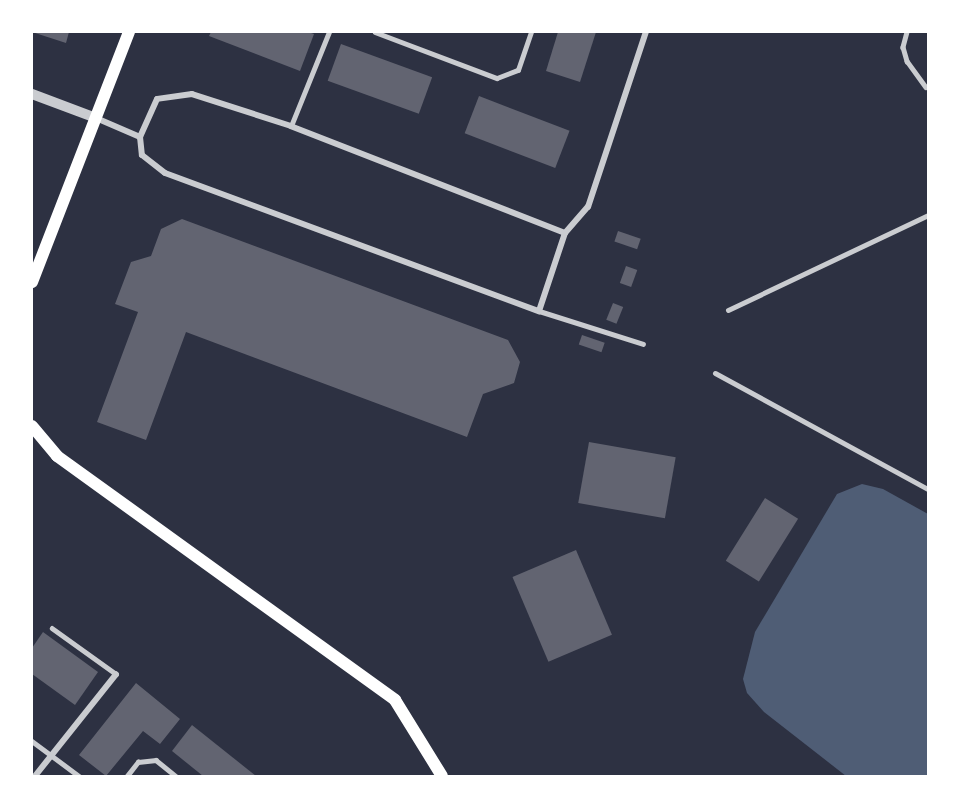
<!DOCTYPE html>
<style>
body{margin:0}
#map{position:relative;width:960px;height:808px;overflow:hidden;background:#2d3142;font-family:Helvetica,sans-serif}
div>[style]{position:absolute}
.water>*{inset:0;background:#4f5d75}
.building>*{inset:0;background:#626471;transform-origin:0 0}
.service>*{height:4.5px;margin:-2.25px;padding:0 2.25px;transform-origin:2.25px;border-radius:2.25px;background:#caccd0}
.pedestrian>*{height:5px;margin:-2.5px;padding:0 2.5px;transform-origin:2.5px;border-radius:2.5px;background:#caccd0}
.minor>*{height:6px;margin:-3px;padding:0 3px;transform-origin:3px;border-radius:3px;background:#caccd0}
.tertiary>*{height:10px;margin:-5px;padding:0 5px;transform-origin:5px;border-radius:5px;background:#caccd0}
.secondary>*{height:12px;margin:-6px;padding:0 6px;transform-origin:6px;border-radius:6px;background:#fff}
span{translate:-50% -50%;white-space:nowrap;text-align:center;line-height:1.15;-webkit-text-stroke:6px #fff;paint-order:stroke}
.frame{position:absolute;inset:0;border:33px solid #fff;pointer-events:none}
</style>
<div id="map">
<div class="water">
<i style="clip-path:polygon(862px 484px,883px 489px,928px 514px,928px 776px,846px 776px,764px 712px,747px 693px,743px 679px,755px 632px,837px 494px)"></i>
</div>
<div class="building">
<i style="clip-path:polygon(32px 32px,69px 32px,66px 43px)"></i>
<i style="clip-path:polygon(211px 32px,308px 32px,314px 34px,300px 71px,209px 36px)"></i>
<i style="clip-path:polygon(558px 32px,596px 32px,580px 82px,546px 71px)"></i>
<i style="left:341px;top:44px;width:97px;height:39px;rotate:20deg"></i>
<i style="left:479px;top:96px;width:97px;height:40px;rotate:21deg"></i>
<i style="clip-path:polygon(182px 219px,508px 340px,520px 362px,514px 383px,483px 394px,467px 437px,186px 332px,146px 440px,97px 422px,138px 312px,115px 304px,131px 262px,151px 256px,161px 229px)"></i>
<i style="left:618px;top:231px;width:24px;height:11px;rotate:19deg"></i>
<i style="left:626px;top:266px;width:12px;height:18px;rotate:20deg"></i>
<i style="left:613px;top:303px;width:11px;height:18px;rotate:22deg"></i>
<i style="left:582px;top:335px;width:24px;height:10px;rotate:19deg"></i>
<i style="left:589px;top:442px;width:88px;height:62px;rotate:10deg"></i>
<i style="left:765px;top:498px;width:39px;height:74px;rotate:32deg"></i>
<i style="left:576px;top:550px;width:92px;height:69px;rotate:67deg"></i>
<i style="clip-path:polygon(43px 632px,98px 672px,75px 705px,32px 674px,32px 648px)"></i>
<i style="clip-path:polygon(136px 683px,180px 719px,160px 744px,143px 731px,106px 776px,79px 755px)"></i>
<i style="clip-path:polygon(192px 725px,256px 776px,203px 776px,172px 751px)"></i>
</div>
<div class="service">
<i style="left:375px;top:32px;width:130px;rotate:20.7deg"></i>
<i style="left:497px;top:78px;width:22px;rotate:-21deg"></i>
<i style="left:518px;top:70px;width:40px;rotate:-71.1deg"></i>
<i style="left:907px;top:32px;width:16px;rotate:105deg"></i>
<i style="left:903px;top:47px;width:15px;rotate:74deg"></i>
<i style="left:907px;top:61px;width:32px;rotate:54deg"></i>
<i style="left:291px;top:126px;width:101px;rotate:-68deg"></i>
<i style="left:52px;top:628px;width:79px;rotate:35.7deg"></i>
<i style="left:32px;top:741px;width:59px;rotate:36.7deg"></i>
<i style="left:127px;top:776px;width:18px;rotate:-52deg"></i>
<i style="left:138px;top:762px;width:18px;rotate:-6deg"></i>
<i style="left:156px;top:760px;width:26px;rotate:39deg"></i>
</div>
<div class="pedestrian">
<i style="left:728px;top:310px;width:221px;rotate:-25.4deg"></i>
<i style="left:539px;top:311px;width:109px;rotate:17.6deg"></i>
<i style="left:715px;top:373px;width:243px;rotate:28.6deg"></i>
</div>
<div class="minor">
<i style="left:96px;top:118px;width:48px;rotate:23.4deg"></i>
<i style="left:565px;top:233px;width:294px;rotate:-158.7deg"></i>
<i style="left:291px;top:126px;width:104px;rotate:-162.1deg"></i>
<i style="left:192px;top:94px;width:35px;rotate:172deg"></i>
<i style="left:157px;top:99px;width:42px;rotate:114.1deg"></i>
<i style="left:140px;top:137px;width:18px;rotate:84deg"></i>
<i style="left:142px;top:155px;width:29px;rotate:38deg"></i>
<i style="left:165px;top:173px;width:399px;rotate:20.3deg"></i>
<i style="left:539px;top:311px;width:82px;rotate:-71.6deg"></i>
<i style="left:565px;top:233px;width:35px;rotate:-49deg"></i>
<i style="left:588px;top:207px;width:184px;rotate:-71.7deg"></i>
<i style="left:35px;top:776px;width:130px;rotate:-51.5deg"></i>
</div>
<div class="tertiary">
<i style="left:32px;top:94px;width:68px;rotate:20.6deg"></i>
</div>
<div class="secondary">
<i style="left:32px;top:282px;width:268px;rotate:-68.8deg"></i>
<i style="left:32px;top:426px;width:39px;rotate:50deg"></i>
<i style="left:57px;top:456px;width:417px;rotate:35.8deg"></i>
<i style="left:395px;top:700px;width:89px;rotate:58.3deg"></i>
</div>
<div class="frame"></div>
</div>
